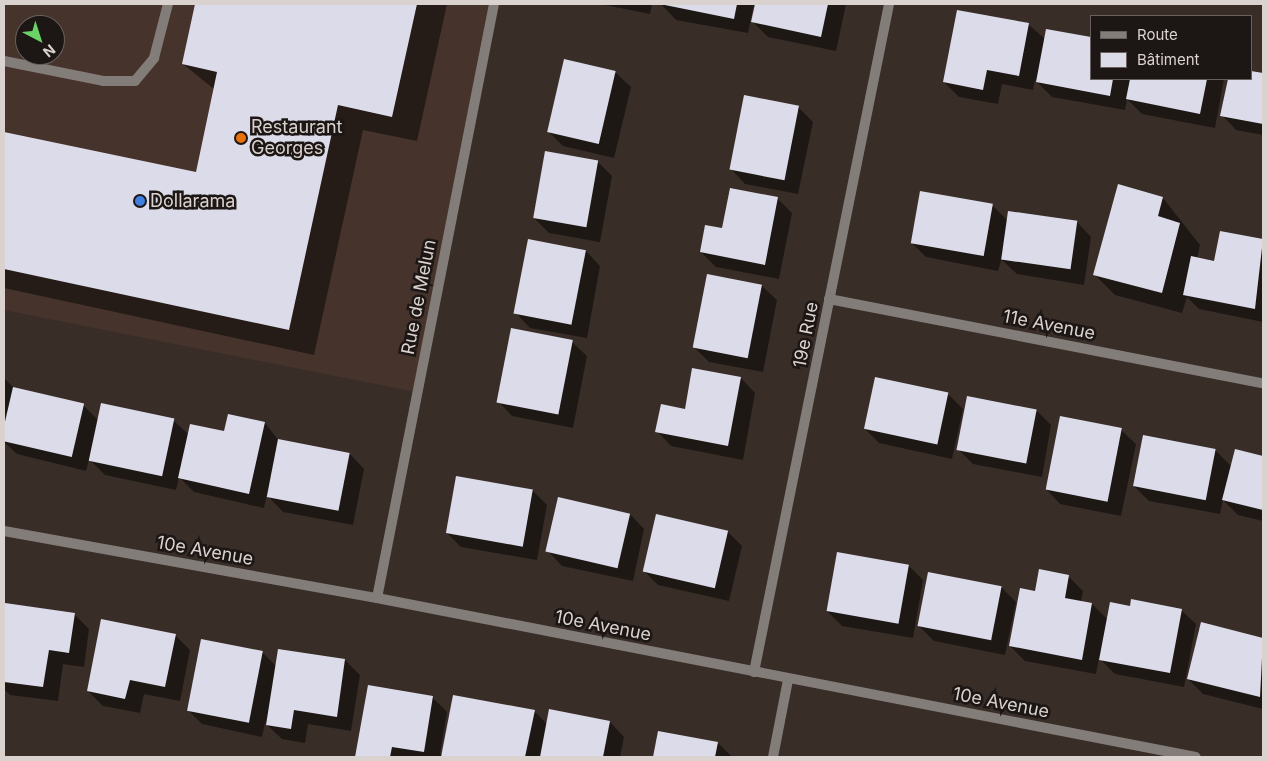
<!DOCTYPE html>
<meta charset="utf-8">
<style>
body{margin:0}
#map{position:relative;width:1267px;height:761px;overflow:hidden;background:#392d28;font-family:Inter,sans-serif}
div>[style]{position:absolute}
.built>*{inset:0;background:#46342c}
.shadow>*{inset:0;background:#0007}
.building>*{inset:0;background:#dcdbea;transform-origin:0 0}
.service>*{height:10px;margin:-5px;padding:0 5px;transform-origin:5px;border-radius:5px;background:#837d7a}
.minor>*{height:10px;margin:-5px;padding:0 5px;transform-origin:5px;border-radius:5px;background:#837d7a}
.dots>*{width:14px;height:14px;translate:-50% -50%;box-sizing:border-box;border:2px solid #1c1614;border-radius:50%}
span{translate:-50% -50%;white-space:nowrap;text-align:center;line-height:1.15;-webkit-text-stroke:5px #1c1614;paint-order:stroke}
.poi-label{font-size:18px;color:#dad2cf}
.left{translate:0 -50%;text-align:left}
.street-label{font-size:18px;color:#dad2cf}
.frame{position:absolute;inset:0;border:5px solid #dad2cf;pointer-events:none}
.legend{position:absolute;left:1090px;top:15px;width:162px;height:65px;box-sizing:border-box;background:#1c1614;border:1px solid #68615f;margin:0;padding:6px 9px;list-style:none;font-size:15px;color:#dad2cf}
.legend li{display:flex;align-items:center;gap:10px;height:25px}
.legend b{width:25px;border:1px solid #68615f}
.north{position:absolute;left:15px;top:15px;width:50px;height:50px;box-sizing:border-box;background:#1c1614;border:1px solid #68615f;border-radius:50%;rotate:140deg;font-size:14px;font-weight:700;line-height:20px;text-align:center;color:#dad2cf}
.north::after{content:'';display:block;margin:auto;width:18px;height:22px;background:#69d465;clip-path:polygon(50% 0,100% 100%,50% 72%,0 100%)}
</style>
<div id="map">
<div class="built">
<i style="clip-path:polygon(evenodd,4px 4px,494px 4px,416px 392px,4px 310px,4px 4px,25px 25px,55px 25px,55px 55px,25px 55px,25px 25px)"></i>
</div>
<div class="shadow">
<i style="clip-path:polygon(196px 4px,447px 4px,417px 141px,363px 130px,314px 355px,4px 288px,4px 133px,196px 174px,215px 90px,183px 64px)"></i>
<i style="clip-path:polygon(600px 4px,652px 4px,650px 14px)"></i>
<i style="clip-path:polygon(661px 4px,754px 4px,748px 33px,676px 20px)"></i>
<i style="clip-path:polygon(757px 4px,846px 4px,836px 51px,768px 37px,753px 22px)"></i>
<i style="clip-path:polygon(1029px 25px,1091px 79px,1224px 79px,1215px 128px,1142px 114px,1127px 99px,1125px 110px,1052px 97px,1035px 80px,1033px 90px,1002px 84px,998px 104px,959px 97px,944px 82px)"></i>
<i style="clip-path:polygon(565px 61px,616px 73px,631px 87px,614px 158px,563px 146px,548px 131px)"></i>
<i style="clip-path:polygon(1251px 72px,1263px 75px,1263px 135px,1236px 130px,1222px 115px,1229px 79px,1251px 79px)"></i>
<i style="clip-path:polygon(798px 107px,813px 122px,798px 194px,745px 184px,731px 169px)"></i>
<i style="clip-path:polygon(597px 161px,612px 176px,600px 242px,549px 233px,534px 218px)"></i>
<i style="clip-path:polygon(731px 189px,778px 199px,792px 213px,779px 279px,716px 267px,701px 252px,723px 230px)"></i>
<i style="clip-path:polygon(1163px 198px,1200px 245px,1197px 259px,1215px 262px,1221px 233px,1263px 241px,1263px 322px,1199px 309px,1187px 297px,1182px 313px,1115px 295px,1094px 274px)"></i>
<i style="clip-path:polygon(992px 205px,1008px 221px,1077px 222px,1091px 237px,1084px 285px,1017px 274px,1002px 260px,1004px 251px,998px 271px,926px 257px,912px 243px)"></i>
<i style="clip-path:polygon(586px 251px,600px 266px,587px 338px,530px 328px,516px 313px)"></i>
<i style="clip-path:polygon(762px 286px,777px 300px,763px 372px,709px 362px,694px 347px)"></i>
<i style="clip-path:polygon(572px 342px,587px 356px,573px 428px,512px 416px,498px 401px)"></i>
<i style="clip-path:polygon(4px 378px,14px 388px,84px 406px,99px 421px,173px 420px,189px 435px,225px 433px,228px 415px,265px 423px,279px 441px,350px 454px,364px 469px,353px 525px,283px 512px,267px 495px,264px 508px,194px 492px,179px 477px,176px 490px,105px 475px,89px 459px,86px 471px,17px 454px,4px 442px)"></i>
<i style="clip-path:polygon(741px 378px,755px 393px,743px 460px,671px 446px,657px 431px)"></i>
<i style="clip-path:polygon(875px 379px,948px 394px,963px 409px,952px 459px,879px 443px,864px 428px)"></i>
<i style="clip-path:polygon(1037px 411px,1051px 425px,1042px 477px,973px 464px,958px 449px)"></i>
<i style="clip-path:polygon(1121px 430px,1136px 444px,1121px 516px,1060px 504px,1046px 489px)"></i>
<i style="clip-path:polygon(1215px 450px,1232px 467px,1236px 451px,1263px 457px,1263px 521px,1238px 515px,1223px 500px,1220px 514px,1149px 501px,1134px 486px)"></i>
<i style="clip-path:polygon(532px 490px,547px 505px,537px 560px,461px 547px,446px 532px)"></i>
<i style="clip-path:polygon(630px 514px,644px 529px,633px 581px,562px 566px,548px 551px)"></i>
<i style="clip-path:polygon(727px 531px,742px 546px,729px 601px,658px 585px,644px 571px)"></i>
<i style="clip-path:polygon(909px 566px,923px 580px,913px 638px,842px 626px,827px 611px)"></i>
<i style="clip-path:polygon(1068px 576px,1083px 591px,1081px 602px,1092px 604px,1108px 620px,1181px 610px,1196px 624px,1184px 687px,1115px 674px,1099px 658px,1096px 674px,1025px 661px,1010px 646px,1036px 592px)"></i>
<i style="clip-path:polygon(1001px 587px,1016px 602px,1005px 655px,934px 641px,919px 626px)"></i>
<i style="clip-path:polygon(6px 605px,74px 614px,89px 629px,84px 667px,63px 664px,58px 701px,10px 695px,4px 689px)"></i>
<i style="clip-path:polygon(1202px 624px,1263px 639px,1263px 709px,1203px 694px,1188px 679px)"></i>
<i style="clip-path:polygon(175px 635px,190px 650px,180px 701px,144px 694px,140px 713px,103px 706px,88px 691px)"></i>
<i style="clip-path:polygon(279px 651px,345px 660px,360px 675px,351px 731px,308px 724px,305px 743px,282px 739px,265px 723px,262px 737px,202px 724px,188px 710px,262px 652px,276px 666px)"></i>
<i style="clip-path:polygon(369px 687px,432px 697px,447px 712px,440px 754px,534px 711px,548px 725px,610px 722px,624px 737px,620px 757px,357px 757px)"></i>
<i style="clip-path:polygon(659px 732px,718px 743px,732px 757px,654px 757px)"></i>
</div>
<div class="building">
<i style="clip-path:polygon(195px 4px,417px 4px,392px 117px,338px 105px,289px 330px,4px 269px,4px 132px,196px 172px,217px 72px,182px 64px)"></i>
<i style="clip-path:polygon(660px 4px,737px 4px,734px 19px)"></i>
<i style="clip-path:polygon(755px 4px,828px 4px,821px 37px,751px 22px)"></i>
<i style="clip-path:polygon(957px 10px,1029px 23px,1019px 76px,987px 70px,983px 90px,943px 82px)"></i>
<i style="clip-path:polygon(1046px 29px,1091px 37px,1091px 79px,1113px 79px,1110px 96px,1036px 82px)"></i>
<i style="left:564px;top:59px;width:53px;height:75px;rotate:13deg"></i>
<i style="clip-path:polygon(1251px 71px,1263px 73px,1263px 124px,1220px 116px,1228px 79px,1251px 79px)"></i>
<i style="clip-path:polygon(1130px 79px,1207px 79px,1200px 114px,1126px 99px)"></i>
<i style="left:744px;top:95px;width:56px;height:76px;rotate:11deg"></i>
<i style="left:545px;top:151px;width:54px;height:68px;rotate:10deg"></i>
<i style="clip-path:polygon(1118px 184px,1163px 197px,1158px 216px,1180px 223px,1162px 293px,1093px 275px)"></i>
<i style="clip-path:polygon(730px 188px,778px 197px,765px 265px,700px 252px,705px 225px,722px 228px)"></i>
<i style="left:920px;top:191px;width:74px;height:53px;rotate:10deg"></i>
<i style="left:1008px;top:211px;width:70px;height:49px;rotate:8deg"></i>
<i style="clip-path:polygon(1220px 231px,1263px 239px,1255px 309px,1183px 295px,1191px 256px,1214px 261px)"></i>
<i style="left:528px;top:239px;width:59px;height:76px;rotate:11deg"></i>
<i style="left:707px;top:274px;width:56px;height:75px;rotate:11deg"></i>
<i style="left:511px;top:328px;width:63px;height:76px;rotate:11deg"></i>
<i style="clip-path:polygon(692px 368px,741px 377px,728px 446px,655px 432px,661px 404px,685px 409px)"></i>
<i style="left:875px;top:377px;width:75px;height:53px;rotate:12deg"></i>
<i style="left:13px;top:387px;width:73px;height:55px;rotate:13deg"></i>
<i style="left:967px;top:396px;width:71px;height:55px;rotate:11deg"></i>
<i style="left:101px;top:403px;width:75px;height:59px;rotate:12deg"></i>
<i style="clip-path:polygon(228px 414px,265px 422px,249px 494px,178px 478px,190px 424px,224px 431px)"></i>
<i style="left:1060px;top:416px;width:63px;height:75px;rotate:11deg"></i>
<i style="left:1143px;top:435px;width:74px;height:52px;rotate:11deg"></i>
<i style="left:278px;top:439px;width:73px;height:59px;rotate:11deg"></i>
<i style="clip-path:polygon(1235px 449px,1263px 456px,1263px 510px,1222px 500px)"></i>
<i style="left:456px;top:476px;width:78px;height:58px;rotate:10deg"></i>
<i style="left:558px;top:497px;width:74px;height:56px;rotate:13deg"></i>
<i style="left:656px;top:514px;width:74px;height:59px;rotate:13deg"></i>
<i style="left:837px;top:552px;width:73px;height:60px;rotate:10deg"></i>
<i style="clip-path:polygon(1039px 569px,1069px 575px,1065px 598px,1092px 603px,1082px 660px,1009px 646px,1020px 588px,1035px 591px)"></i>
<i style="left:928px;top:572px;width:75px;height:55px;rotate:11deg"></i>
<i style="clip-path:polygon(1131px 599px,1182px 609px,1170px 673px,1099px 660px,1110px 602px,1130px 606px)"></i>
<i style="clip-path:polygon(5px 603px,75px 613px,69px 653px,49px 650px,43px 687px,4px 682px)"></i>
<i style="clip-path:polygon(101px 619px,176px 634px,165px 687px,130px 680px,125px 699px,87px 691px)"></i>
<i style="clip-path:polygon(1201px 622px,1263px 638px,1260px 697px,1187px 679px)"></i>
<i style="left:201px;top:639px;width:63px;height:73px;rotate:11deg"></i>
<i style="clip-path:polygon(278px 649px,345px 659px,337px 717px,294px 710px,291px 729px,266px 725px)"></i>
<i style="clip-path:polygon(368px 685px,433px 696px,424px 752px,392px 747px,390px 757px,355px 757px)"></i>
<i style="clip-path:polygon(453px 695px,535px 710px,525px 757px,441px 757px)"></i>
<i style="clip-path:polygon(549px 709px,610px 721px,603px 757px,540px 757px)"></i>
<i style="clip-path:polygon(658px 731px,718px 742px,715px 757px,653px 757px)"></i>
</div>
<div class="service">
<i style="left:4px;top:61px;width:101px;rotate:11.4deg"></i>
<i style="left:103px;top:81px;width:32px"></i>
<i style="left:135px;top:81px;width:30px;rotate:-50deg"></i>
<i style="left:154px;top:58px;width:56px;rotate:-75.5deg"></i>
</div>
<div class="minor">
<i style="left:829px;top:299px;width:442px;rotate:11deg"></i>
<i style="left:4px;top:531px;width:379px;rotate:10.2deg"></i>
<i style="left:377px;top:598px;width:834px;rotate:10.99deg"></i>
<i style="left:377px;top:598px;width:605px;rotate:-78.86deg"></i>
<i style="left:754px;top:672px;width:682px;rotate:-78.57deg"></i>
<i style="left:773px;top:757px;width:78px;rotate:-79deg"></i>
</div>
<div class="dots">
<i style="left:241px;top:138px;background:#e8710a"></i>
<i style="left:140px;top:201px;background:#3f7fe0"></i>
</div>
<div class="poi-label">
<span class="left" style="left:251px;top:138px">Restaurant<br>Georges</span>
<span class="left" style="left:150px;top:201px">Dollarama</span>
</div>
<div class="street-label">
<span style="left:419px;top:297px;rotate:-79deg">Rue de Melun</span>
<span style="left:1049px;top:325px;rotate:11deg">11e Avenue</span>
<span style="left:806px;top:335px;rotate:-79deg">19e Rue</span>
<span style="left:205px;top:551px;rotate:10deg">10e Avenue</span>
<span style="left:603px;top:626px;rotate:11deg">10e Avenue</span>
<span style="left:1001px;top:703px;rotate:11deg">10e Avenue</span>
</div>
<div class="frame"></div>
<ul class="legend">
<li><b style="height:6px;background:#837d7a"></b>Route</li>
<li><b style="height:14px;background:#dcdbea"></b>Bâtiment</li>
</ul>
<div class="north">N</div>
</div>
